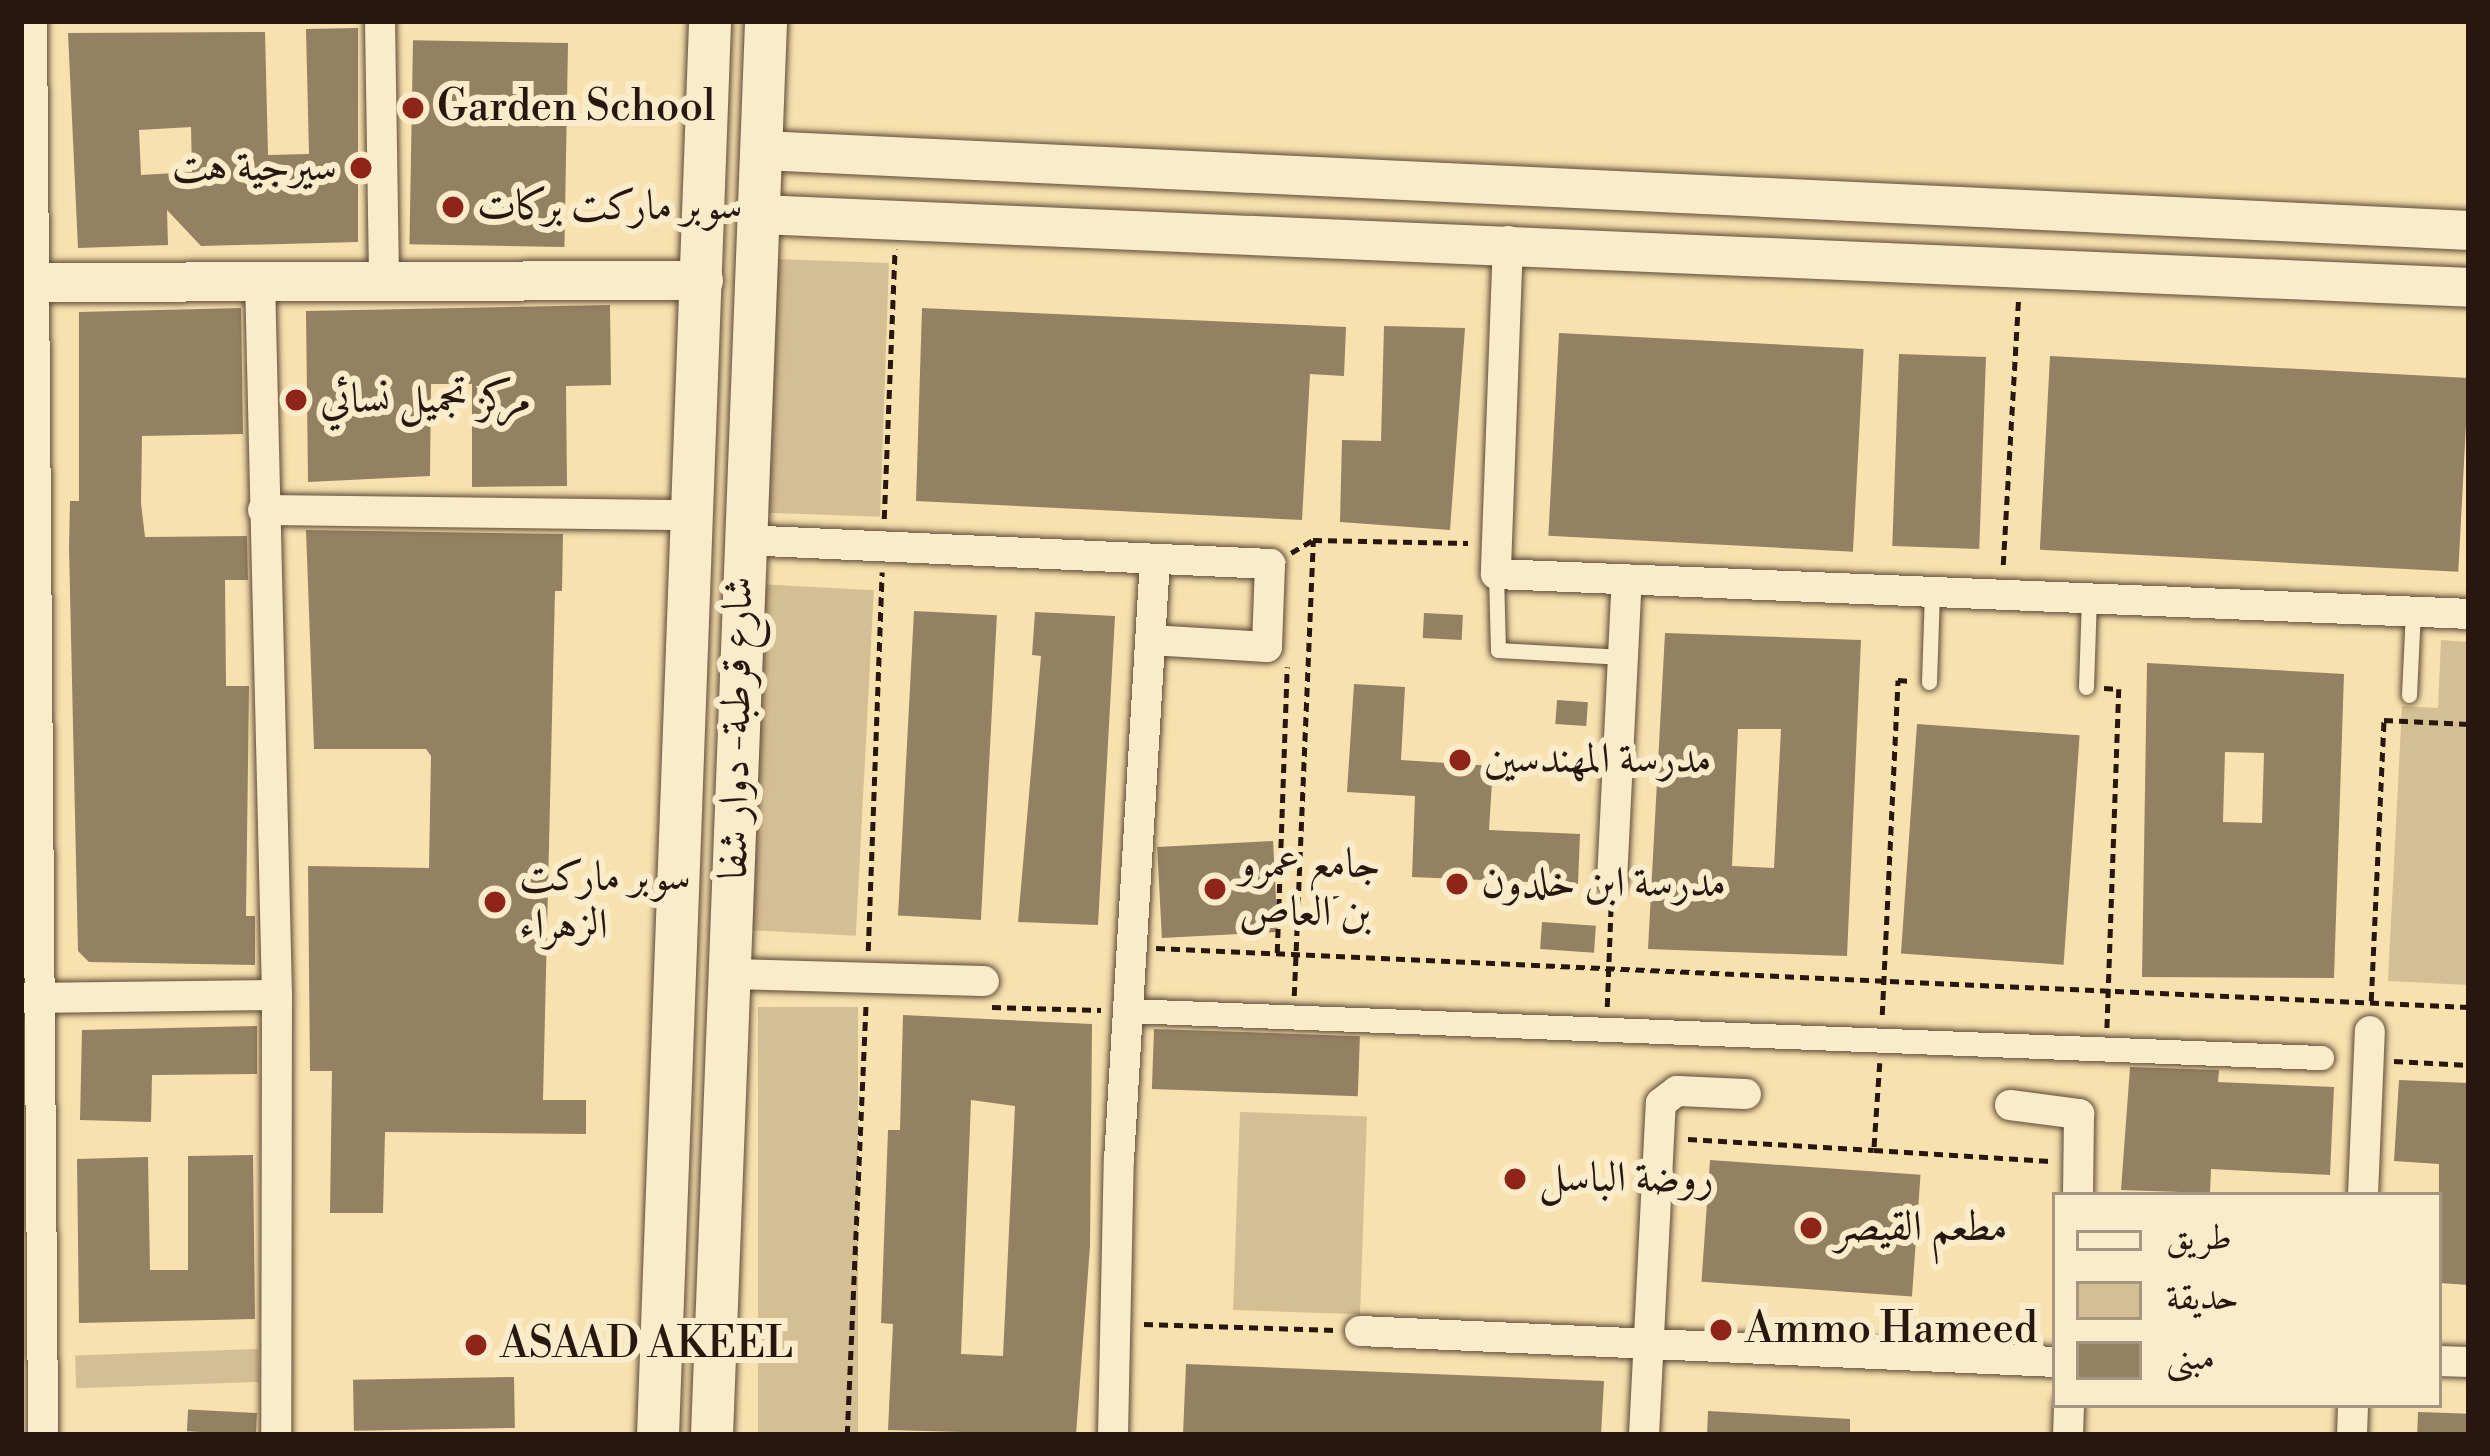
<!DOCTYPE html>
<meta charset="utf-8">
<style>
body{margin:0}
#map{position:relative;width:2490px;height:1456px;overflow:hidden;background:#f7e1ae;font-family:"Libre Bodoni",Amiri,serif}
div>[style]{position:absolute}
.green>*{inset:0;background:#d4be93;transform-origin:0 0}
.building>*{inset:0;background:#948062;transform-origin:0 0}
.path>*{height:4.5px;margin-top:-2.25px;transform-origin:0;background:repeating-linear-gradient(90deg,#28160f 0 9px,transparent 0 15px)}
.roads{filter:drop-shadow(0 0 3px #5c4937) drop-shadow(0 0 3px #5c4937)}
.service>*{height:15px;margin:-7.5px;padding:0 7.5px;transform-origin:7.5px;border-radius:7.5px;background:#faecca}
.pedestrian>*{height:24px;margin:-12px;padding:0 12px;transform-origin:12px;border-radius:12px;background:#faecca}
.minor>*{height:30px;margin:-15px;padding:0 15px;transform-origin:15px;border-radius:15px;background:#faecca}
.tertiary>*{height:39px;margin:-19.5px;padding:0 19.5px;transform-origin:19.5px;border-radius:19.5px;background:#faecca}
.secondary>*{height:42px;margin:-21px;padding:0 21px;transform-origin:21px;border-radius:21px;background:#faecca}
.dots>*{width:33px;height:33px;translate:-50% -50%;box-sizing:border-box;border:6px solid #faecca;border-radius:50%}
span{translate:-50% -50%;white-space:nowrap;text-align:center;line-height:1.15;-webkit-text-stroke:12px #faecca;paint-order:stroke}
.poi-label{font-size:42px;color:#28160f}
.left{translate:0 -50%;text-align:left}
.right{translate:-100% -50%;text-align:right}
.street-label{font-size:42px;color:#28160f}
.frame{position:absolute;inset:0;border:24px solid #28160f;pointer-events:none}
.legend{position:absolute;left:2052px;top:1192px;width:390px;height:216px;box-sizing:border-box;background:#faecca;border:3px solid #a6967f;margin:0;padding:15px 21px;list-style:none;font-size:36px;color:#28160f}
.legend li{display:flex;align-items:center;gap:24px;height:60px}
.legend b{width:60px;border:3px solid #a6967f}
</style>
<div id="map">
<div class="green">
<i style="left:774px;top:259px;width:115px;height:254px;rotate:2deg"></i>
<i style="left:756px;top:584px;width:118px;height:346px;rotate:3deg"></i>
<i style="clip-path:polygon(2441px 640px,2469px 642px,2469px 985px,2388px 981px,2402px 706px,2438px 708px)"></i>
<i style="left:758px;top:1007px;width:100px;height:429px"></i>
<i style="left:1240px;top:1112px;width:127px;height:198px;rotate:2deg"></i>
<i style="left:258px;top:1349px;width:33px;height:183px;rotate:88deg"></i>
</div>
<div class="building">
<i style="clip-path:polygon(evenodd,358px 28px,358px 242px,201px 246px,167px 210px,168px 245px,78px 248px,68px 33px,265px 32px,268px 155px,309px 154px,306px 29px,358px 28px,191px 127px,192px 172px,141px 175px,139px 130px,191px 127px)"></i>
<i style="left:568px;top:43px;width:204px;height:155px;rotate:91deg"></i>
<i style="clip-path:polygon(610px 305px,611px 385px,566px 386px,567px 486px,472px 487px,472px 384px,431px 384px,430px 476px,308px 482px,306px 311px)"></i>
<i style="clip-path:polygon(241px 308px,243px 434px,142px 436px,141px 503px,145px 537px,247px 536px,248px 580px,225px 580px,226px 686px,249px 686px,246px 916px,255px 916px,255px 965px,89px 962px,78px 951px,69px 546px,70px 501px,79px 501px,79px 312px)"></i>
<i style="clip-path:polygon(922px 308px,1346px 327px,1344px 376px,1310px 374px,1302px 520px,916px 501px)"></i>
<i style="clip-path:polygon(1384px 326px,1465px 328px,1450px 530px,1340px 522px,1342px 440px,1381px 441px)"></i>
<i style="left:1559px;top:333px;width:305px;height:203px;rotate:3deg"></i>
<i style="left:1899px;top:354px;width:87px;height:192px;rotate:2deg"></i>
<i style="left:2050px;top:356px;width:419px;height:194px;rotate:3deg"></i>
<i style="clip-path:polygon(306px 530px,563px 534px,562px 591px,555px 591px,543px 1100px,586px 1100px,586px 1134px,385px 1132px,383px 1213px,330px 1213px,332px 1071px,310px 1071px,308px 866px,429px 868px,431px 756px,426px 749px,314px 749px)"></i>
<i style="left:914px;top:611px;width:83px;height:305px;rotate:3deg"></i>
<i style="clip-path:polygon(1035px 612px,1115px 616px,1098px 925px,1018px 922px,1041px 656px,1032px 655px)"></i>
<i style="left:1424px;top:613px;width:39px;height:25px;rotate:3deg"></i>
<i style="clip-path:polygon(evenodd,1665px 633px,1861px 640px,1847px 956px,1648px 949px,1665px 633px,1738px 729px,1781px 729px,1774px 868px,1732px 866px,1738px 729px)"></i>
<i style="clip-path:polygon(evenodd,2147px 663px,2344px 674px,2334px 978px,2142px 977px,2147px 663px,2225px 752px,2264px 753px,2262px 823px,2223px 822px,2225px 752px)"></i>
<i style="clip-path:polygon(1354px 684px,1405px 687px,1401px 760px,1493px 766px,1489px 830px,1580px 834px,1578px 884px,1412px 877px,1415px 796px,1347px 792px)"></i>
<i style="left:1557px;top:700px;width:31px;height:24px;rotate:4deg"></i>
<i style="left:1917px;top:724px;width:163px;height:230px;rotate:4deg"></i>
<i style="left:1273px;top:841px;width:91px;height:116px;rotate:87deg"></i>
<i style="left:1542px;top:922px;width:54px;height:27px;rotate:4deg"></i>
<i style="clip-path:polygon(evenodd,903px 1015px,1092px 1024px,1090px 1246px,1076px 1435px,888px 1430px,893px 1324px,881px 1323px,888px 1130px,900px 1130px,903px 1015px,971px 1100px,1015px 1106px,1003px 1356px,961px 1354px,971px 1100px)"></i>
<i style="clip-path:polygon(257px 1026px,257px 1074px,152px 1075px,151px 1122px,80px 1120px,82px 1030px)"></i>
<i style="left:1154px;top:1029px;width:206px;height:60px;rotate:2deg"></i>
<i style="clip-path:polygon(2130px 1067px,2219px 1070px,2218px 1082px,2334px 1087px,2330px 1175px,2211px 1169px,2210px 1193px,2121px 1190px)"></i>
<i style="clip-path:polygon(2399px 1080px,2469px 1083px,2469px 1285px,2439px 1283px,2439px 1164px,2394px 1161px)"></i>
<i style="clip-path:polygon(253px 1155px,255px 1319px,79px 1323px,77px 1159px,148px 1157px,150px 1270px,188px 1270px,188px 1156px)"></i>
<i style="left:1710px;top:1160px;width:211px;height:122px;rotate:4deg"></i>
<i style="clip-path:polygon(1186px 1364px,1604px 1381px,1601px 1435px,1183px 1435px)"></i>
<i style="left:514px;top:1377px;width:51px;height:161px;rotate:89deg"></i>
<i style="clip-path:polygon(1708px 1411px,1850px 1419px,1850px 1435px,1707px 1435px)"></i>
<i style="left:2418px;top:1412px;width:51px;height:23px;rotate:2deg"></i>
<i style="left:257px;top:1413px;width:22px;height:69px;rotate:93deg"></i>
</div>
<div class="path">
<i style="left:884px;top:519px;width:270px;rotate:-87.7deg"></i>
<i style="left:1291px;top:553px;width:26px;rotate:-31deg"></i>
<i style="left:1313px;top:540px;width:155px;rotate:1.1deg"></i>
<i style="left:2003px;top:565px;width:264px;rotate:-86.7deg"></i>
<i style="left:2104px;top:688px;width:15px;rotate:4deg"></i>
<i style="left:2119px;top:689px;width:339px;rotate:92deg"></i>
<i style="left:1156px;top:948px;width:1314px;rotate:2.57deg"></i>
<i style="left:868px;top:951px;width:379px;rotate:-87.9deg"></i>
<i style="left:1277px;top:953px;width:286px;rotate:-88deg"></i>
<i style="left:1294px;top:996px;width:456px;rotate:-87.6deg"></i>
<i style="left:2371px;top:1001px;width:281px;rotate:-87.4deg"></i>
<i style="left:2384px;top:720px;width:85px;rotate:2.7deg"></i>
<i style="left:992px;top:1007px;width:109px;rotate:1.6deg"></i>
<i style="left:1607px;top:1007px;width:102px;rotate:-87.8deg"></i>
<i style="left:1882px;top:1015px;width:335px;rotate:-87.3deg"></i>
<i style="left:1898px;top:680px;width:13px;rotate:4deg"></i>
<i style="left:2394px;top:1061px;width:75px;rotate:3.1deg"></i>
<i style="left:1880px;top:1063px;width:87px;rotate:93.9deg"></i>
<i style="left:1874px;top:1150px;width:177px;rotate:3.6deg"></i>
<i style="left:1688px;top:1139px;width:186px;rotate:3.4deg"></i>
<i style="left:1144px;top:1324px;width:193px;rotate:1.8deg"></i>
<i style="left:847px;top:1435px;width:431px;rotate:-87.5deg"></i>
</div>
<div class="roads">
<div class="service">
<i style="left:1496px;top:574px;width:76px;rotate:88.5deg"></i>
<i style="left:1498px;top:650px;width:125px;rotate:3.2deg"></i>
<i style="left:1929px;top:682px;width:90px;rotate:-88.1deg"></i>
<i style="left:2086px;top:687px;width:89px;rotate:-88.1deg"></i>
<i style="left:2409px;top:695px;width:84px;rotate:-87.3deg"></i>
</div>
<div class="pedestrian">
<i style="left:1129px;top:1011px;width:1194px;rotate:2.26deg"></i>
</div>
<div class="minor">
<i style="left:32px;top:21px;width:1414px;rotate:89.55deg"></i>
<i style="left:380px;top:21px;width:257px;rotate:89.1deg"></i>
<i style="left:1508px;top:241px;width:333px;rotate:92.1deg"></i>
<i style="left:1496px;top:574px;width:974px;rotate:2.35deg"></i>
<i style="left:260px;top:279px;width:716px;rotate:88.64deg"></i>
<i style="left:277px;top:995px;width:440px;rotate:90.1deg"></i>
<i style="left:263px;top:510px;width:434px;rotate:0.7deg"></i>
<i style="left:742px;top:540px;width:529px;rotate:2.6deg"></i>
<i style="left:1270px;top:564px;width:83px;rotate:92.1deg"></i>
<i style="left:1267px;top:647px;width:117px;rotate:-176.6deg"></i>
<i style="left:1612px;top:881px;width:302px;rotate:-87.2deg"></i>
<i style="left:731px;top:974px;width:253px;rotate:1.6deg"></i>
<i style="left:21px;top:998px;width:256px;rotate:-0.7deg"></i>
<i style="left:2010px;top:1105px;width:70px;rotate:7.4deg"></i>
<i style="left:2079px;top:1114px;width:81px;rotate:90.7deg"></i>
<i style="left:2363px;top:1195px;width:164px;rotate:-87.6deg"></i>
<i style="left:1360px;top:1331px;width:696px;rotate:2.55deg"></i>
<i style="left:2439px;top:1361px;width:30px;rotate:2deg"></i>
<i style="left:1113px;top:1435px;width:275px;rotate:-88.8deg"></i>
<i style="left:1119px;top:1160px;width:601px;rotate:-86.57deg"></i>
<i style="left:1644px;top:1435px;width:332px;rotate:-87.1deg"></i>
<i style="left:1661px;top:1103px;width:20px;rotate:-37deg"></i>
<i style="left:1677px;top:1091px;width:69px;rotate:2.5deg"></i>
<i style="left:2068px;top:1435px;width:30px;rotate:-88deg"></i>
<i style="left:2352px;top:1435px;width:30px;rotate:-88deg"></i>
</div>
<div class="tertiary">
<i style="left:762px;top:150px;width:1709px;rotate:2.68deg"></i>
<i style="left:759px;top:214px;width:1712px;rotate:2.44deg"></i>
<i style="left:21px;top:282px;width:682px;rotate:-0.17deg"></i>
</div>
<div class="secondary">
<i style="left:658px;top:1435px;width:1415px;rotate:-87.89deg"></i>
<i style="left:712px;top:1435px;width:1415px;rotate:-87.81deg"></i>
</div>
</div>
<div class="dots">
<i style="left:413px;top:108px;background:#8f2418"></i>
<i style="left:361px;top:168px;background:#8f2418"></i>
<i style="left:453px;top:207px;background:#8f2418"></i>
<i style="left:296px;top:400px;background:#8f2418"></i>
<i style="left:1460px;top:760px;background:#8f2418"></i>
<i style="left:1457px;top:884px;background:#8f2418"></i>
<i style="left:1215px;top:889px;background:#8f2418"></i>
<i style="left:495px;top:902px;background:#8f2418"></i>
<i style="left:1515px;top:1179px;background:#8f2418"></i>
<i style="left:1811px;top:1228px;background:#8f2418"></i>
<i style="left:1721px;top:1330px;background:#8f2418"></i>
<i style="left:476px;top:1345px;background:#8f2418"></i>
</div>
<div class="poi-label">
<span class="left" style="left:437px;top:108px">Garden School</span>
<span class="right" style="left:337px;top:168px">سيرجية هت</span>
<span class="left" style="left:477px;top:207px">سوبر ماركت بركات</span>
<span class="left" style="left:320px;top:400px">مركز تجميل نسائي</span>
<span class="left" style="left:1484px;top:760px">مدرسة المهندسين</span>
<span class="left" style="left:1239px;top:889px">جامع عمرو<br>بن العاص</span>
<span class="left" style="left:519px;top:902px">سوبر ماركت<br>الزهراء</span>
<span class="left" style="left:1481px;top:884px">مدرسة ابن خلدون</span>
<span class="left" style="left:1539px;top:1179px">روضة الباسل</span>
<span class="left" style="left:1835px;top:1228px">مطعم القيصر</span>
<span class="left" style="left:1745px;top:1330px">Ammo Hameed</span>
<span class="left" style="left:500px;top:1345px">ASAAD AKEEL</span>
</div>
<div class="street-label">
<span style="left:737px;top:728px;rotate:-89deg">شارع قرطبة- دوار شفا</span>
</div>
<div class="frame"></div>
<ul class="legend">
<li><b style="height:15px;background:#faecca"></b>طريق</li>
<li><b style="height:33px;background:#d4be93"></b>حديقة</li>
<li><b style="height:33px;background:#948062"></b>مبنى</li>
</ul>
</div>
